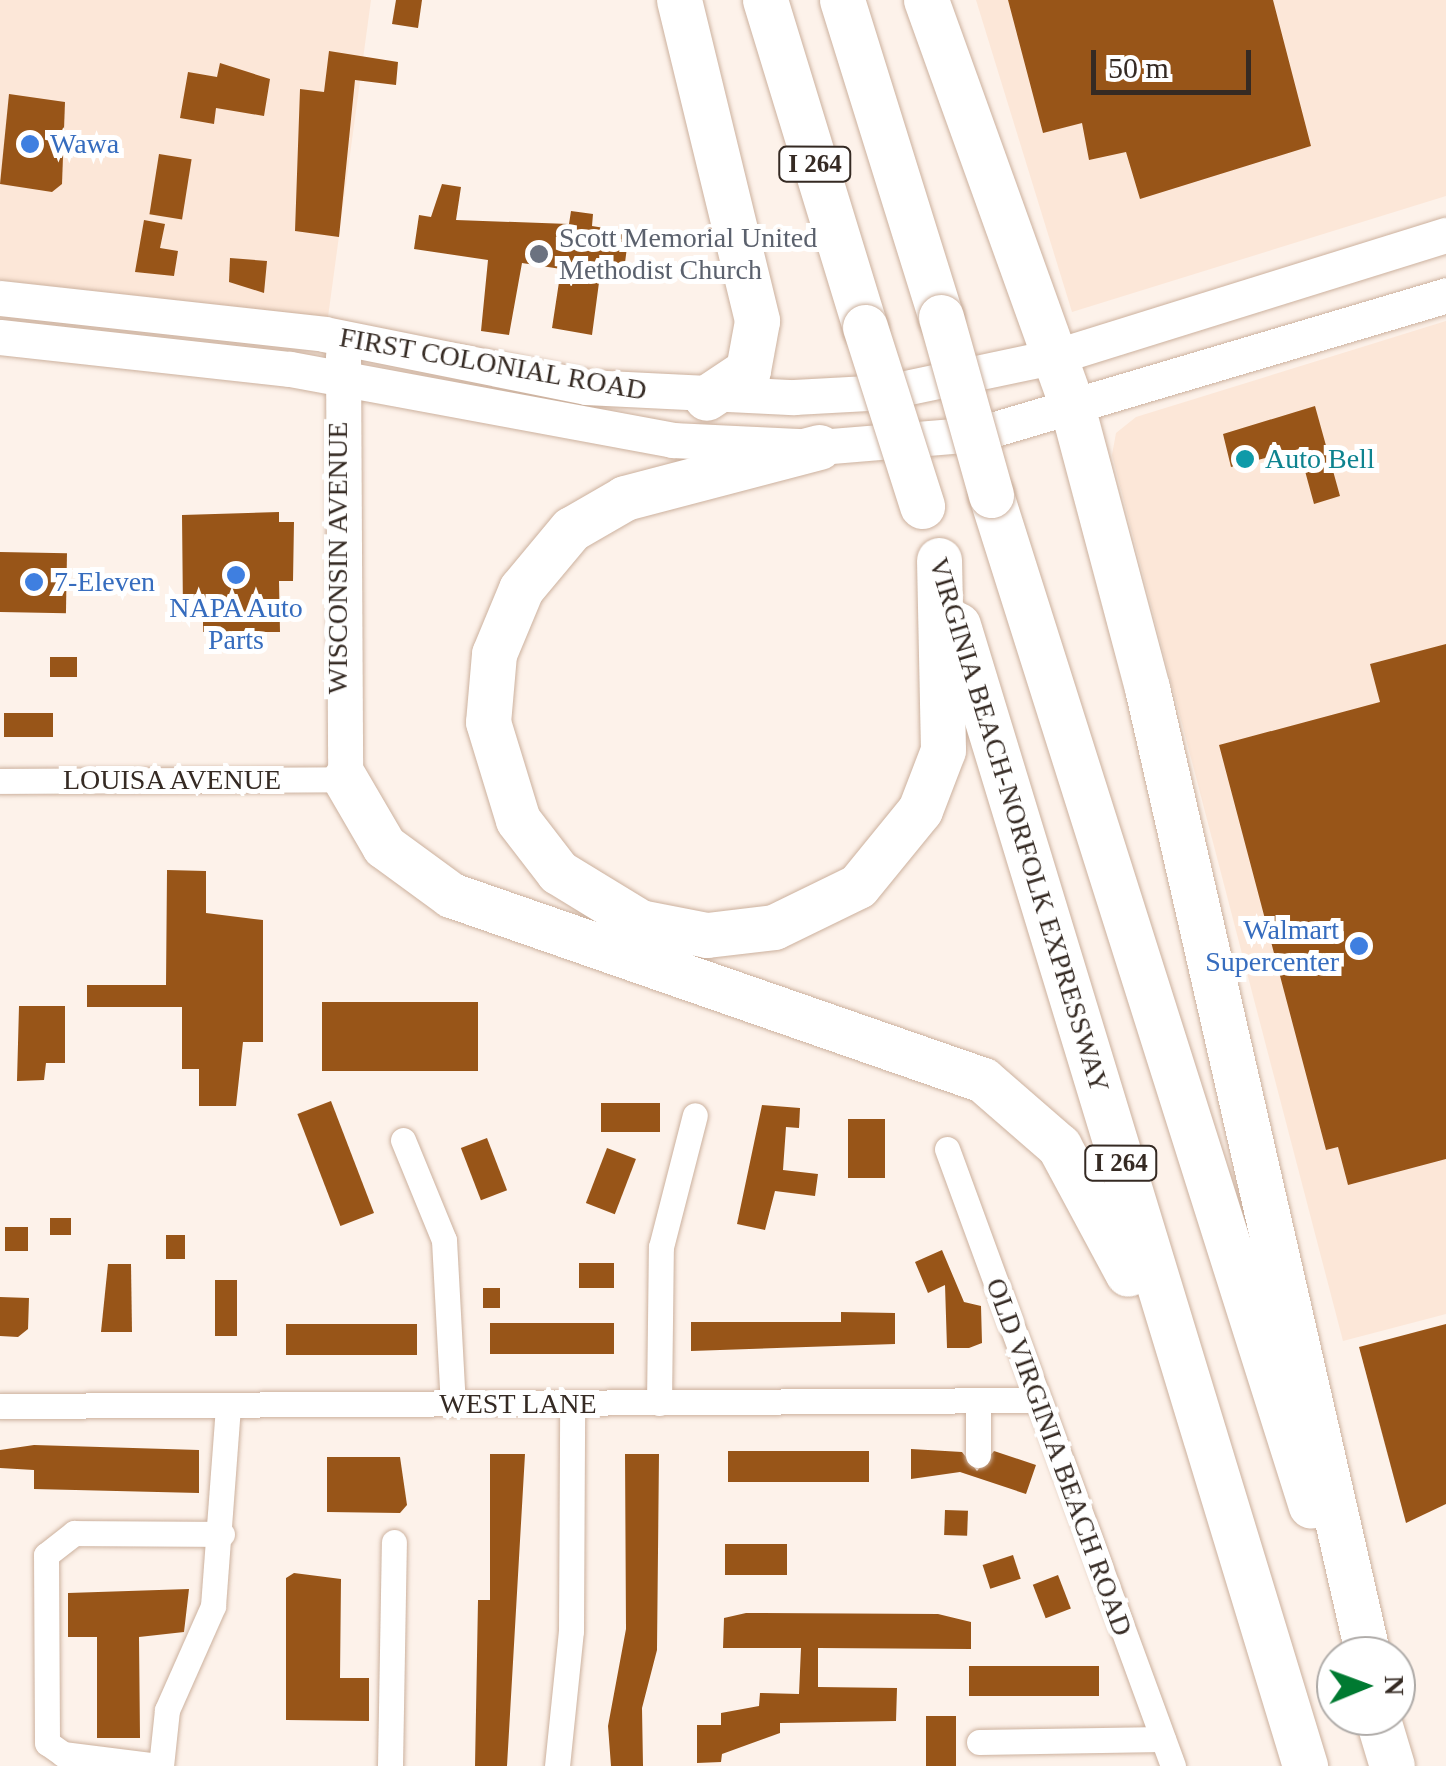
<!DOCTYPE html>
<style>
body{margin:0}
#map{position:relative;width:1446px;height:1766px;overflow:hidden;background:#fdf2ea;font-family:Georgia,serif}
div>[style]{position:absolute}
.built>*{inset:0;background:#fce7d8}
.building>*{inset:0;background:#985518;transform-origin:0 0}
.roads{filter:drop-shadow(0 0 2px #ccb19e) drop-shadow(0 0 2px #ccb19e)}
.minor>*{height:25px;margin:-12.5px;padding:0 12.5px;transform-origin:12.5px;border-radius:12.5px;background:#fff}
.secondary>*{height:35px;margin:-17.5px;padding:0 17.5px;transform-origin:17.5px;border-radius:17.5px;background:#fff}
.motorway>*{height:45px;margin:-22.5px;padding:0 22.5px;transform-origin:22.5px;border-radius:22.5px;background:#fff}
.bridges{filter:drop-shadow(0 0 2px #ccb19e) drop-shadow(0 0 2px #ccb19e)}
.motorway-bridge>*{height:45px;margin:-22.5px;padding:0 22.5px;transform-origin:22.5px;border-radius:22.5px;background:#fff}
.dots>*{width:28px;height:28px;translate:-50% -50%;box-sizing:border-box;border:5px solid #fff;border-radius:50%}
span{translate:-50% -50%;white-space:nowrap;text-align:center;line-height:1.15;-webkit-text-stroke:10px #fff;paint-order:stroke}
.shield-label span{padding:2px 8px;background:#fff;border:2px solid;border-radius:8px;-webkit-text-stroke-width:0}
.shield-label{font-size:25px;color:#352a23;font-weight:700}
.shop-label{font-size:28px;color:#366cbe}
.left{translate:0 -50%;text-align:left}
.right{translate:-100% -50%;text-align:right}
.worship-label{font-size:28px;color:#5b616d}
.street-label{font-size:28px;color:#352a23}
.culture-label{font-size:28px;color:#0d838f}
.north{position:absolute;left:1316px;top:1636px;width:100px;height:100px;box-sizing:border-box;background:#fff;border:2px solid #aeaaa7;border-radius:50%;rotate:89deg;font-size:28px;font-weight:700;line-height:40px;text-align:center;color:#352a23}
.north::after{content:'';display:block;margin:auto;width:35px;height:45px;background:#007a31;clip-path:polygon(50% 0,100% 100%,50% 72%,0 100%)}
.scale{position:absolute;left:1091px;top:50px;width:160px;height:45px;box-sizing:border-box;border:5px solid #352a23;border-top:0;padding-left:12px;font-size:30px;line-height:35px;white-space:nowrap;color:#352a23;-webkit-text-stroke:8px #fff;paint-order:stroke}
</style>
<div id="map">
<div class="built">
<i style="clip-path:polygon(0 0,371px 0,328px 317px,0 280px)"></i>
<i style="clip-path:polygon(976px 0,1446px 0,1446px 196px,1072px 312px)"></i>
<i style="clip-path:polygon(1446px 321px,1446px 1314px,1343px 1341px,1112px 455px,1116px 433px,1136px 417px)"></i>
</div>
<div class="building">
<i style="clip-path:polygon(396px 0,422px 0,418px 28px,392px 24px)"></i>
<i style="clip-path:polygon(1008px 0,1273px 0,1311px 146px,1140px 199px,1126px 152px,1089px 160px,1082px 123px,1043px 133px)"></i>
<i style="clip-path:polygon(329px 51px,398px 62px,396px 85px,355px 80px,339px 237px,295px 231px,300px 89px,324px 92px)"></i>
<i style="clip-path:polygon(220px 63px,270px 79px,264px 116px,216px 108px,214px 124px,180px 118px,188px 72px,217px 77px)"></i>
<i style="clip-path:polygon(9px 94px,65px 102px,62px 184px,52px 192px,0 184px)"></i>
<i style="left:159px;top:154px;width:33px;height:61px;rotate:9deg"></i>
<i style="clip-path:polygon(442px 184px,461px 187px,456px 220px,569px 224px,571px 211px,593px 214px,592px 226px,629px 232px,623px 278px,600px 275px,592px 335px,552px 328px,561px 269px,522px 263px,509px 335px,481px 331px,488px 260px,414px 249px,419px 215px,431px 217px)"></i>
<i style="clip-path:polygon(144px 220px,165px 224px,160px 248px,178px 251px,174px 276px,135px 272px)"></i>
<i style="clip-path:polygon(230px 258px,267px 261px,264px 293px,229px 282px)"></i>
<i style="clip-path:polygon(1315px 406px,1340px 496px,1314px 504px,1299px 449px,1231px 467px,1223px 434px)"></i>
<i style="clip-path:polygon(279px 512px,279px 522px,294px 522px,293px 581px,279px 581px,280px 632px,203px 632px,203px 613px,183px 613px,182px 515px)"></i>
<i style="left:0;top:552px;width:67px;height:60px;rotate:1deg"></i>
<i style="clip-path:polygon(1446px 644px,1446px 1159px,1348px 1185px,1338px 1147px,1326px 1150px,1219px 745px,1380px 702px,1370px 664px)"></i>
<i style="left:50px;top:657px;width:27px;height:20px"></i>
<i style="left:4px;top:713px;width:49px;height:24px"></i>
<i style="clip-path:polygon(167px 870px,206px 871px,206px 913px,263px 920px,263px 1042px,243px 1042px,236px 1106px,199px 1106px,199px 1069px,182px 1069px,182px 1007px,87px 1007px,87px 985px,166px 985px)"></i>
<i style="left:322px;top:1002px;width:156px;height:69px"></i>
<i style="clip-path:polygon(19px 1006px,65px 1006px,65px 1063px,46px 1063px,44px 1080px,17px 1081px)"></i>
<i style="left:331px;top:1101px;width:120px;height:36px;rotate:69deg"></i>
<i style="left:601px;top:1103px;width:59px;height:29px"></i>
<i style="clip-path:polygon(762px 1105px,800px 1108px,799px 1128px,786px 1127px,783px 1170px,818px 1174px,815px 1196px,775px 1191px,765px 1230px,737px 1224px)"></i>
<i style="left:848px;top:1119px;width:37px;height:59px"></i>
<i style="left:487px;top:1138px;width:56px;height:28px;rotate:69deg"></i>
<i style="left:607px;top:1148px;width:31px;height:59px;rotate:21deg"></i>
<i style="left:50px;top:1218px;width:21px;height:17px"></i>
<i style="left:5px;top:1227px;width:23px;height:24px"></i>
<i style="left:166px;top:1235px;width:19px;height:24px"></i>
<i style="clip-path:polygon(942px 1250px,964px 1302px,981px 1306px,982px 1343px,969px 1348px,947px 1348px,945px 1285px,928px 1293px,915px 1262px)"></i>
<i style="left:614px;top:1263px;width:25px;height:35px;rotate:90deg"></i>
<i style="clip-path:polygon(108px 1264px,131px 1264px,132px 1332px,101px 1332px)"></i>
<i style="left:215px;top:1280px;width:22px;height:56px"></i>
<i style="left:483px;top:1288px;width:17px;height:20px"></i>
<i style="clip-path:polygon(0 1297px,29px 1298px,28px 1329px,18px 1337px,0 1336px)"></i>
<i style="clip-path:polygon(841px 1312px,895px 1313px,895px 1344px,691px 1351px,691px 1322px,841px 1322px)"></i>
<i style="left:490px;top:1323px;width:124px;height:31px"></i>
<i style="left:286px;top:1324px;width:131px;height:31px"></i>
<i style="clip-path:polygon(1446px 1324px,1446px 1504px,1406px 1523px,1359px 1347px)"></i>
<i style="clip-path:polygon(34px 1445px,199px 1450px,199px 1493px,34px 1489px,34px 1470px,0 1468px,0 1450px)"></i>
<i style="clip-path:polygon(911px 1449px,962px 1452px,977px 1471px,994px 1451px,1036px 1465px,1026px 1494px,960px 1472px,911px 1479px)"></i>
<i style="left:728px;top:1451px;width:141px;height:31px"></i>
<i style="clip-path:polygon(490px 1454px,525px 1454px,507px 1766px,475px 1766px,478px 1600px,490px 1600px)"></i>
<i style="clip-path:polygon(625px 1454px,659px 1454px,657px 1650px,642px 1708px,643px 1766px,611px 1766px,608px 1726px,626px 1629px)"></i>
<i style="clip-path:polygon(327px 1457px,400px 1457px,407px 1505px,400px 1513px,327px 1512px)"></i>
<i style="left:945px;top:1510px;width:23px;height:25px;rotate:2deg"></i>
<i style="left:725px;top:1544px;width:62px;height:31px"></i>
<i style="left:1013px;top:1555px;width:25px;height:32px;rotate:72deg"></i>
<i style="clip-path:polygon(294px 1573px,341px 1579px,340px 1678px,369px 1678px,369px 1721px,286px 1720px,286px 1578px)"></i>
<i style="left:1058px;top:1575px;width:36px;height:27px;rotate:69deg"></i>
<i style="clip-path:polygon(189px 1589px,184px 1632px,139px 1637px,140px 1738px,97px 1738px,97px 1637px,68px 1637px,68px 1593px)"></i>
<i style="clip-path:polygon(746px 1613px,938px 1614px,971px 1622px,971px 1649px,818px 1648px,818px 1687px,897px 1688px,896px 1721px,780px 1723px,780px 1733px,722px 1754px,721px 1762px,697px 1763px,697px 1725px,721px 1725px,721px 1713px,759px 1706px,760px 1693px,799px 1694px,801px 1648px,723px 1648px,724px 1618px)"></i>
<i style="left:969px;top:1666px;width:130px;height:30px"></i>
<i style="left:926px;top:1716px;width:30px;height:50px"></i>
</div>
<div class="roads">
<div class="minor">
<i style="left:0;top:781px;width:345px;rotate:-0.3deg"></i>
<i style="left:403px;top:1140px;width:108px;rotate:67.7deg"></i>
<i style="left:444px;top:1240px;width:164px;rotate:86.9deg"></i>
<i style="left:947px;top:1149px;width:657px;rotate:69.88deg"></i>
<i style="left:659px;top:1403px;width:156px;rotate:-89.3deg"></i>
<i style="left:661px;top:1247px;width:136px;rotate:-75.6deg"></i>
<i style="left:0;top:1406px;width:1037px;rotate:-0.33deg"></i>
<i style="left:978px;top:1455px;width:55px;rotate:-90deg"></i>
<i style="left:979px;top:1742px;width:184px;rotate:-0.9deg"></i>
<i style="left:158px;top:1766px;width:96px;rotate:-172.8deg"></i>
<i style="left:63px;top:1754px;width:19px;rotate:-145deg"></i>
<i style="left:47px;top:1743px;width:188px;rotate:-90.3deg"></i>
<i style="left:46px;top:1555px;width:36px;rotate:-38deg"></i>
<i style="left:74px;top:1533px;width:148px;rotate:0.4deg"></i>
<i style="left:161px;top:1766px;width:56px;rotate:-83.9deg"></i>
<i style="left:167px;top:1710px;width:114px;rotate:-66.1deg"></i>
<i style="left:213px;top:1606px;width:201px;rotate:-85.7deg"></i>
<i style="left:390px;top:1766px;width:224px;rotate:-89deg"></i>
<i style="left:557px;top:1766px;width:136px;rotate:-84.1deg"></i>
<i style="left:571px;top:1631px;width:228px;rotate:-89.7deg"></i>
</div>
<div class="secondary">
<i style="left:0;top:298px;width:326px;rotate:6.3deg"></i>
<i style="left:324px;top:334px;width:267px;rotate:11.4deg"></i>
<i style="left:586px;top:387px;width:208px;rotate:2.8deg"></i>
<i style="left:794px;top:397px;width:92px;rotate:-3.1deg"></i>
<i style="left:886px;top:392px;width:175px;rotate:-11.9deg"></i>
<i style="left:1057px;top:356px;width:407px;rotate:-17.3deg"></i>
<i style="left:0;top:337px;width:292px;rotate:6.3deg"></i>
<i style="left:290px;top:369px;width:389px;rotate:10.5deg"></i>
<i style="left:672px;top:440px;width:147px;rotate:2.7deg"></i>
<i style="left:819px;top:447px;width:160px;rotate:-4.7deg"></i>
<i style="left:978px;top:434px;width:488px;rotate:-16.5deg"></i>
<i style="left:343px;top:356px;width:423px;rotate:89.7deg"></i>
</div>
<div class="motorway">
<i style="left:679px;top:0;width:330px;rotate:76.3deg"></i>
<i style="left:757px;top:321px;width:50px;rotate:100.4deg"></i>
<i style="left:748px;top:370px;width:50px;rotate:146.3deg"></i>
<i style="left:765px;top:0;width:342px;rotate:73deg"></i>
<i style="left:842px;top:0;width:332px;rotate:72.7deg"></i>
<i style="left:926px;top:0;width:431px;rotate:70.2deg"></i>
<i style="left:1072px;top:406px;width:292px;rotate:75.1deg"></i>
<i style="left:1147px;top:688px;width:993px;rotate:77.14deg"></i>
<i style="left:819px;top:447px;width:201px;rotate:165.3deg"></i>
<i style="left:625px;top:498px;width:62px;rotate:150.1deg"></i>
<i style="left:571px;top:529px;width:78px;rotate:129.8deg"></i>
<i style="left:521px;top:589px;width:70px;rotate:112.6deg"></i>
<i style="left:494px;top:654px;width:68px;rotate:95deg"></i>
<i style="left:488px;top:722px;width:102px;rotate:73deg"></i>
<i style="left:518px;top:820px;width:66px;rotate:52.4deg"></i>
<i style="left:558px;top:872px;width:96px;rotate:31.4deg"></i>
<i style="left:640px;top:922px;width:68px;rotate:11deg"></i>
<i style="left:707px;top:935px;width:67px;rotate:-6.8deg"></i>
<i style="left:774px;top:927px;width:93px;rotate:-26deg"></i>
<i style="left:858px;top:886px;width:98px;rotate:-50.8deg"></i>
<i style="left:920px;top:810px;width:64px;rotate:-69deg"></i>
<i style="left:943px;top:750px;width:190px;rotate:-91.2deg"></i>
<i style="left:991px;top:495px;width:1060px;rotate:72.44deg"></i>
<i style="left:958px;top:625px;width:1193px;rotate:73.08deg"></i>
<i style="left:345px;top:779px;width:78px;rotate:59.8deg"></i>
<i style="left:384px;top:846px;width:83px;rotate:36.2deg"></i>
<i style="left:451px;top:895px;width:563px;rotate:19.17deg"></i>
<i style="left:983px;top:1080px;width:101px;rotate:41deg"></i>
<i style="left:1059px;top:1146px;width:145px;rotate:61.7deg"></i>
<i style="left:1377px;top:1716px;width:52px;rotate:73.3deg"></i>
</div>
</div>
<div class="bridges">
<div class="motorway-bridge">
<i style="left:941px;top:317px;width:185px;rotate:74.3deg"></i>
<i style="left:865px;top:327px;width:188px;rotate:72.3deg"></i>
</div>
</div>
<div class="dots">
<i style="left:30px;top:144px;background:#3f7fe0"></i>
<i style="left:539px;top:254px;background:#6b7280"></i>
<i style="left:1245px;top:459px;background:#0f9aa8"></i>
<i style="left:236px;top:575px;background:#3f7fe0"></i>
<i style="left:34px;top:582px;background:#3f7fe0"></i>
<i style="left:1359px;top:946px;background:#3f7fe0"></i>
</div>
<div class="shield-label">
<span style="left:815px;top:164px">I 264</span>
<span style="left:1121px;top:1163px">I 264</span>
</div>
<div class="shop-label">
<span class="left" style="left:50px;top:144px">Wawa</span>
<span class="left" style="left:54px;top:582px">7-Eleven</span>
<span style="left:236px;top:624px">NAPA Auto<br>Parts</span>
<span class="right" style="left:1339px;top:946px">Walmart<br>Supercenter</span>
</div>
<div class="worship-label">
<span class="left" style="left:559px;top:254px">Scott Memorial United<br>Methodist Church</span>
</div>
<div class="street-label">
<span style="left:493px;top:364px;rotate:10deg">FIRST COLONIAL ROAD</span>
<span style="left:338px;top:558px;rotate:-90deg">WISCONSIN AVENUE</span>
<span style="left:172px;top:780px">LOUISA AVENUE</span>
<span style="left:1019px;top:825px;rotate:73deg">VIRGINIA BEACH-NORFOLK EXPRESSWAY</span>
<span style="left:518px;top:1404px">WEST LANE</span>
<span style="left:1059px;top:1457px;rotate:70deg">OLD VIRGINIA BEACH ROAD</span>
</div>
<div class="culture-label">
<span class="left" style="left:1265px;top:459px">Auto Bell</span>
</div>
<div class="north">N</div>
<div class="scale">50 m</div>
</div>
